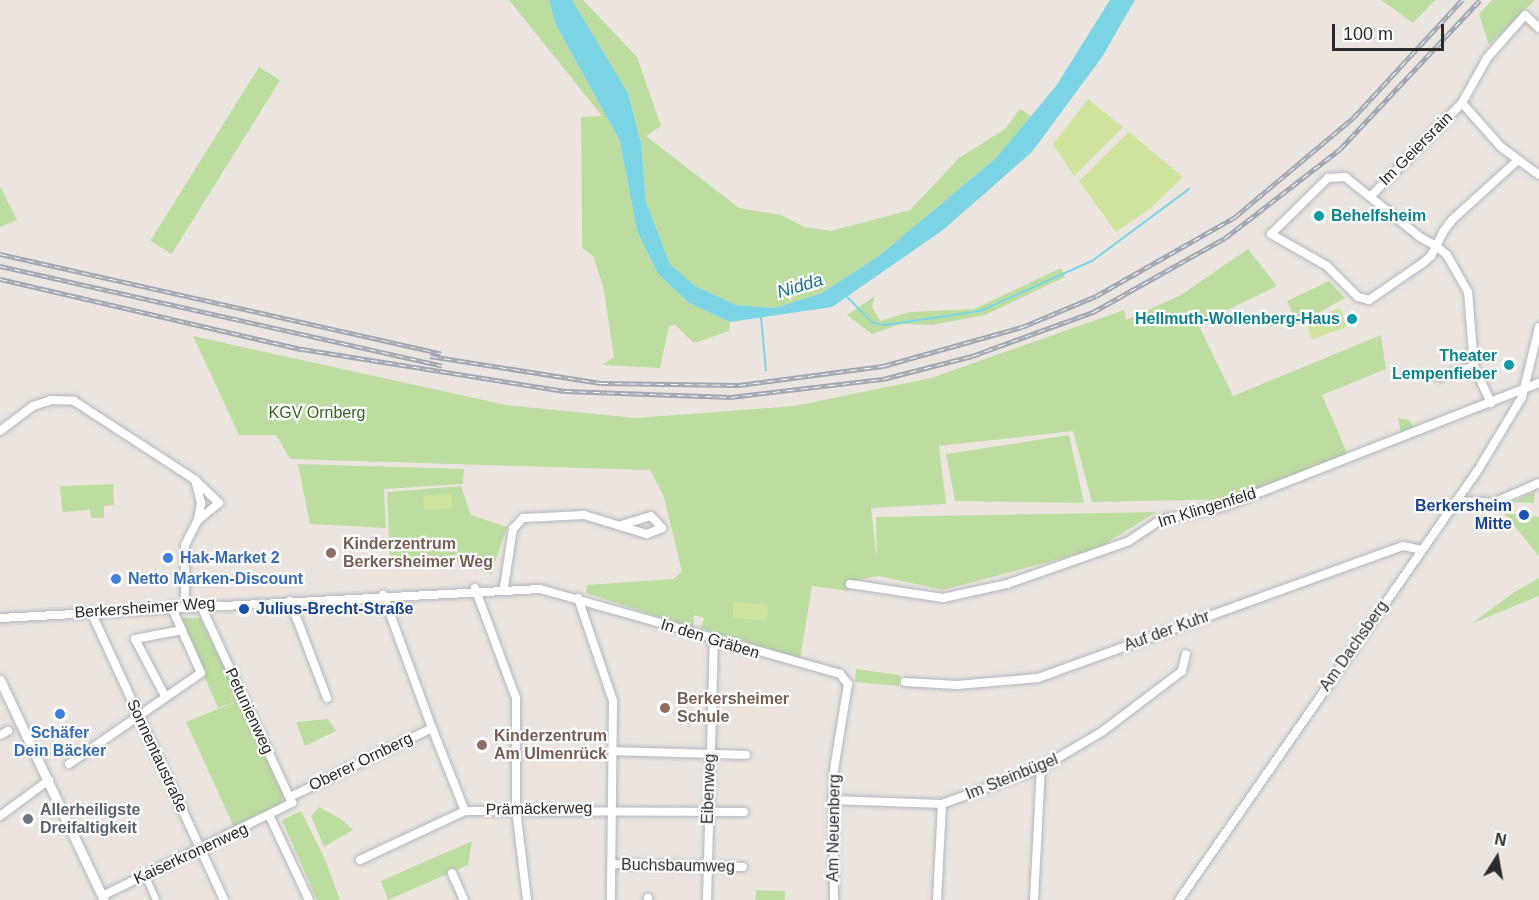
<!DOCTYPE html>
<meta charset="utf-8">
<style>
body{margin:0}
#map{position:relative;width:1539px;height:900px;overflow:hidden;background:#ece5df;font-family:Arial,sans-serif}
div>[style]{position:absolute}
.green>*{inset:0;background:#bddda0;transform-origin:0 0}
.pitch>*{inset:0;background:#cee49d;transform-origin:0 0}
.water>*{inset:0;background:#7bd5e4}
.stream>*{height:2px;margin:-1px;padding:0 1px;transform-origin:1px;border-radius:1px;background:#7bd5e4}
.roads{filter:drop-shadow(0 0 2px #b2b6be) drop-shadow(0 0 2px #b2b6be)}
.pedestrian>*{height:6px;margin:-3px;padding:0 3px;transform-origin:3px;border-radius:3px;background:#fff}
.minor>*{height:8px;margin:-4px;padding:0 4px;transform-origin:4px;border-radius:4px;background:#fff}
.tertiary>*{height:9px;margin:-4.5px;padding:0 4.5px;transform-origin:4.5px;border-radius:4.5px;background:#fff}
.rail>*{height:4.5px;margin-top:-2.25px;transform-origin:0;background:repeating-linear-gradient(90deg,#fff 0 7px,#a2a7b4 0 14px);box-sizing:border-box;border-block:2px solid #a2a7b4}
.dots>*{width:16px;height:16px;translate:-50% -50%;box-sizing:border-box;border:3px solid #fff;border-radius:50%}
span{translate:-50% -50%;white-space:nowrap;text-align:center;line-height:1.15;-webkit-text-stroke:4.5px #fff;paint-order:stroke}
.street-label{font-size:16px;color:#2b2b2b}
.culture-label{font-size:16px;color:#0d838f;font-weight:700}
.left{translate:0 -50%;text-align:left}
.right{translate:-100% -50%;text-align:right}
.park-label{font-size:16px;color:#376321}
.transit-label{font-size:16px;color:#164399;font-weight:700}
.education-label{font-size:16px;color:#785e54;font-weight:700}
.shop-label{font-size:16px;color:#366cbe;font-weight:700}
.worship-label{font-size:16px;color:#5b616d;font-weight:700}
.water-label{font-size:18px;color:#197792;font-style:italic}
.north{position:absolute;left:1467px;top:828px;width:60px;height:60px;-webkit-text-stroke:4px #fff;paint-order:stroke;rotate:11deg;font-size:16px;font-weight:700;line-height:24px;text-align:center;color:#2b2b2b}
.north::after{content:'';display:block;margin:auto;width:21px;height:27px;background:#2b2b2b;clip-path:polygon(50% 0,100% 100%,50% 72%,0 100%)}
.scale{position:absolute;left:1332px;top:24px;width:112px;height:27px;box-sizing:border-box;border:3px solid #2b2b2b;border-top:0;padding-left:8px;font-size:18px;line-height:21px;white-space:nowrap;color:#2b2b2b;-webkit-text-stroke:4px #fff;paint-order:stroke}
</style>
<div id="map">
<div class="green">
<i style="clip-path:polygon(509px 0,549px 0,556px 25px,620px 141px,637px 231px,658px 274px,689px 303px,730px 322px,729px 331px,694px 343px,675px 325px,669px 326px,660px 368px,602px 365px,614px 357px,603px 286px,593px 256px,582px 248px,581px 117px,602px 116px)"></i>
<i style="clip-path:polygon(572px 0,583px 0,637px 57px,661px 126px,646px 136px,739px 208px,781px 215px,805px 227px,831px 231px,910px 210px,959px 158px,1005px 129px,1020px 109px,1031px 116px,996px 158px,880px 255px,822px 293px,775px 308px,736px 305px,695px 286px,670px 264px,646px 202px,641px 143px,628px 93px)"></i>
<i style="clip-path:polygon(1381px 0,1435px 0,1413px 23px)"></i>
<i style="clip-path:polygon(1492px 0,1535px 0,1489px 45px,1479px 14px)"></i>
<i style="left:259px;top:67px;width:25px;height:205px;rotate:32deg"></i>
<i style="clip-path:polygon(0 186px,17px 220px,0 227px)"></i>
<i style="clip-path:polygon(1248px 249px,1277px 286px,1198px 324px,1233px 396px,1381px 335px,1386px 369px,1322px 395px,1348px 455px,1239px 499px,1092px 502px,1073px 431px,939px 446px,946px 504px,871px 508px,877px 560px,876px 517px,1156px 512px,1097px 549px,943px 590px,879px 576px,854px 581px,848px 591px,812px 586px,800px 659px,701px 628px,704px 618px,694px 615px,693px 628px,586px 593px,587px 585px,673px 579px,682px 572px,664px 497px,650px 470px,290px 459px,276px 435px,239px 435px,193px 336px,506px 405px,636px 418px,794px 406px,931px 378px,1124px 310px,1126px 320px,1181px 295px)"></i>
<i style="clip-path:polygon(1061px 268px,1065px 277px,985px 315px,933px 325px,901px 324px,872px 334px,847px 315px,875px 296px,872px 307px,880px 321px,910px 312px,974px 309px)"></i>
<i style="clip-path:polygon(1329px 281px,1345px 298px,1297px 325px,1287px 301px)"></i>
<i style="clip-path:polygon(1398px 418px,1409px 420px,1414px 428px,1401px 433px)"></i>
<i style="clip-path:polygon(1069px 435px,1084px 503px,955px 501px,946px 454px)"></i>
<i style="clip-path:polygon(298px 464px,464px 469px,463px 484px,384px 489px,386px 528px,310px 524px)"></i>
<i style="clip-path:polygon(113px 484px,114px 505px,104px 506px,104px 518px,91px 518px,90px 510px,62px 512px,60px 486px)"></i>
<i style="clip-path:polygon(461px 486px,471px 515px,507px 527px,491px 574px,466px 562px,390px 565px,387px 492px)"></i>
<i style="clip-path:polygon(1535px 492px,1534px 503px,1512px 502px)"></i>
<i style="clip-path:polygon(1504px 513px,1539px 517px,1539px 556px,1533px 549px)"></i>
<i style="clip-path:polygon(1539px 578px,1539px 596px,1471px 624px,1513px 593px)"></i>
<i style="clip-path:polygon(179px 618px,200px 618px,240px 700px,218px 708px)"></i>
<i style="clip-path:polygon(856px 669px,900px 675px,899px 686px,855px 682px)"></i>
<i style="clip-path:polygon(238px 701px,283px 794px,281px 806px,234px 827px,186px 722px)"></i>
<i style="clip-path:polygon(328px 719px,336px 731px,305px 746px,296px 722px)"></i>
<i style="clip-path:polygon(319px 807px,341px 819px,353px 830px,324px 847px,311px 816px)"></i>
<i style="clip-path:polygon(301px 811px,324px 857px,340px 900px,317px 900px,282px 820px)"></i>
<i style="clip-path:polygon(472px 841px,468px 865px,388px 900px,381px 881px)"></i>
<i style="left:756px;top:890px;width:29px;height:10px;rotate:2deg"></i>
</div>
<div class="pitch">
<i style="clip-path:polygon(1088px 99px,1123px 127px,1074px 176px,1053px 144px)"></i>
<i style="clip-path:polygon(1129px 132px,1183px 177px,1151px 208px,1116px 232px,1079px 181px)"></i>
<i style="left:1340px;top:308px;width:20px;height:37px;rotate:70deg"></i>
<i style="left:451px;top:494px;width:14px;height:28px;rotate:86deg"></i>
<i style="left:734px;top:602px;width:34px;height:16px;rotate:5deg"></i>
</div>
<div class="water">
<i style="clip-path:polygon(549px 0,572px 0,628px 93px,641px 143px,646px 202px,670px 264px,695px 286px,736px 305px,775px 308px,822px 293px,880px 255px,996px 158px,1056px 86px,1110px 0,1135px 0,1102px 57px,1032px 152px,943px 230px,832px 307px,730px 322px,689px 303px,658px 274px,637px 231px,620px 141px,556px 25px)"></i>
</div>
<div class="stream">
<i style="left:846px;top:296px;width:38px;rotate:45deg"></i>
<i style="left:873px;top:323px;width:12px;rotate:9deg"></i>
<i style="left:885px;top:325px;width:96px;rotate:-8.4deg"></i>
<i style="left:980px;top:311px;width:123px;rotate:-24.1deg"></i>
<i style="left:1092px;top:261px;width:121px;rotate:-36.6deg"></i>
<i style="left:761px;top:317px;width:54px;rotate:84.7deg"></i>
</div>
<div class="roads">
<div class="pedestrian">
<i style="left:145px;top:875px;width:27px;rotate:66deg"></i>
</div>
<div class="minor">
<i style="left:1462px;top:103px;width:59px;rotate:48.4deg"></i>
<i style="left:1501px;top:147px;width:47px;rotate:36.4deg"></i>
<i style="left:1371px;top:196px;width:130px;rotate:-45.6deg"></i>
<i style="left:1462px;top:103px;width:51px;rotate:-60.9deg"></i>
<i style="left:1487px;top:58px;width:57px;rotate:-48.5deg"></i>
<i style="left:1525px;top:15px;width:19px;rotate:43deg"></i>
<i style="left:1439px;top:377px;width:37px;rotate:-17deg"></i>
<i style="left:1491px;top:403px;width:41px;rotate:-114.7deg"></i>
<i style="left:1474px;top:366px;width:74px;rotate:-94.6deg"></i>
<i style="left:1468px;top:292px;width:43px;rotate:-119.6deg"></i>
<i style="left:1447px;top:255px;width:14px;rotate:-141deg"></i>
<i style="left:1436px;top:246px;width:18px;rotate:-151deg"></i>
<i style="left:1420px;top:237px;width:96px;rotate:-141.3deg"></i>
<i style="left:1345px;top:177px;width:17px;rotate:177deg"></i>
<i style="left:1328px;top:178px;width:80px;rotate:135.5deg"></i>
<i style="left:1271px;top:234px;width:64px;rotate:29.7deg"></i>
<i style="left:1327px;top:266px;width:44px;rotate:45deg"></i>
<i style="left:1358px;top:297px;width:11px;rotate:15deg"></i>
<i style="left:1369px;top:300px;width:67px;rotate:-34.6deg"></i>
<i style="left:1424px;top:262px;width:9px;rotate:-41deg"></i>
<i style="left:1431px;top:256px;width:27px;rotate:-63deg"></i>
<i style="left:1443px;top:232px;width:15px;rotate:-53deg"></i>
<i style="left:1452px;top:220px;width:89px;rotate:-42.3deg"></i>
<i style="left:0;top:431px;width:41px;rotate:-37.1deg"></i>
<i style="left:33px;top:406px;width:19px;rotate:-18deg"></i>
<i style="left:51px;top:400px;width:23px;rotate:2deg"></i>
<i style="left:74px;top:401px;width:145px;rotate:33.1deg"></i>
<i style="left:195px;top:480px;width:24px;rotate:75deg"></i>
<i style="left:201px;top:503px;width:17px;rotate:100deg"></i>
<i style="left:1458px;top:501px;width:35px;rotate:3deg"></i>
<i style="left:1493px;top:503px;width:50px;rotate:-23.5deg"></i>
<i style="left:850px;top:584px;width:94px;rotate:8.6deg"></i>
<i style="left:943px;top:598px;width:66px;rotate:-12.3deg"></i>
<i style="left:1007px;top:584px;width:129px;rotate:-19.4deg"></i>
<i style="left:1129px;top:541px;width:37px;rotate:-34deg"></i>
<i style="left:1160px;top:520px;width:66px;rotate:-12.2deg"></i>
<i style="left:1225px;top:506px;width:337px;rotate:-21.4deg"></i>
<i style="left:504px;top:587px;width:59px;rotate:-81.2deg"></i>
<i style="left:513px;top:529px;width:15px;rotate:-48deg"></i>
<i style="left:523px;top:518px;width:61px;rotate:-2.8deg"></i>
<i style="left:584px;top:515px;width:66px;rotate:16.8deg"></i>
<i style="left:647px;top:534px;width:16px;rotate:-22deg"></i>
<i style="left:662px;top:528px;width:16px;rotate:-133deg"></i>
<i style="left:651px;top:516px;width:30px;rotate:163deg"></i>
<i style="left:475px;top:588px;width:117px;rotate:69.6deg"></i>
<i style="left:516px;top:698px;width:111px;rotate:90deg"></i>
<i style="left:516px;top:809px;width:92px;rotate:83.1deg"></i>
<i style="left:578px;top:598px;width:109px;rotate:71.2deg"></i>
<i style="left:613px;top:701px;width:199px;rotate:90.6deg"></i>
<i style="left:290px;top:601px;width:104px;rotate:69.1deg"></i>
<i style="left:185px;top:605px;width:60px;rotate:-90deg"></i>
<i style="left:185px;top:545px;width:28px;rotate:-63deg"></i>
<i style="left:198px;top:520px;width:27px;rotate:-39deg"></i>
<i style="left:219px;top:503px;width:33px;rotate:-136deg"></i>
<i style="left:91px;top:612px;width:317px;rotate:65.2deg"></i>
<i style="left:0;top:618px;width:541px;rotate:-3.07deg"></i>
<i style="left:540px;top:589px;width:312px;rotate:15.8deg"></i>
<i style="left:840px;top:674px;width:13px;rotate:51deg"></i>
<i style="left:848px;top:684px;width:93px;rotate:99.3deg"></i>
<i style="left:833px;top:776px;width:124px;rotate:89.5deg"></i>
<i style="left:905px;top:682px;width:52px;rotate:3.3deg"></i>
<i style="left:957px;top:685px;width:81px;rotate:-4.9deg"></i>
<i style="left:1038px;top:678px;width:388px;rotate:-19.9deg"></i>
<i style="left:1403px;top:546px;width:19px;rotate:12deg"></i>
<i style="left:165px;top:696px;width:64px;rotate:-117.8deg"></i>
<i style="left:135px;top:639px;width:48px;rotate:-10.8deg"></i>
<i style="left:0;top:735px;width:9px;rotate:-27deg"></i>
<i style="left:613px;top:751px;width:133px;rotate:1.7deg"></i>
<i style="left:69px;top:764px;width:160px;rotate:-34.6deg"></i>
<i style="left:201px;top:673px;width:73px;rotate:-114.1deg"></i>
<i style="left:290px;top:797px;width:158px;rotate:-25.9deg"></i>
<i style="left:432px;top:728px;width:142px;rotate:-110.2deg"></i>
<i style="left:832px;top:800px;width:110px;rotate:2.1deg"></i>
<i style="left:942px;top:804px;width:105px;rotate:-20deg"></i>
<i style="left:1041px;top:768px;width:72px;rotate:-30.8deg"></i>
<i style="left:1103px;top:731px;width:99px;rotate:-37.2deg"></i>
<i style="left:1182px;top:671px;width:17px;rotate:-77deg"></i>
<i style="left:465px;top:811px;width:279px;rotate:0.2deg"></i>
<i style="left:0;top:816px;width:61px;rotate:-36.3deg"></i>
<i style="left:270px;top:817px;width:92px;rotate:64.8deg"></i>
<i style="left:360px;top:860px;width:116px;rotate:-25deg"></i>
<i style="left:465px;top:811px;width:89px;rotate:-111.7deg"></i>
<i style="left:613px;top:864px;width:130px;rotate:1.3deg"></i>
<i style="left:452px;top:873px;width:30px;rotate:66deg"></i>
<i style="left:102px;top:896px;width:212px;rotate:-26.1deg"></i>
<i style="left:292px;top:803px;width:219px;rotate:-114.8deg"></i>
<i style="left:648px;top:898px;width:2px;rotate:90deg"></i>
<i style="left:707px;top:900px;width:259px;rotate:-88.5deg"></i>
<i style="left:937px;top:900px;width:96px;rotate:-87deg"></i>
<i style="left:1034px;top:900px;width:132px;rotate:-87deg"></i>
<i style="left:1179px;top:900px;width:524px;rotate:-55.19deg"></i>
<i style="left:1478px;top:470px;width:85px;rotate:-58.9deg"></i>
<i style="left:1522px;top:397px;width:72px;rotate:-76.3deg"></i>
</div>
<div class="tertiary">
<i style="left:0;top:680px;width:243px;rotate:64.7deg"></i>
</div>
</div>
<div class="rail">
<i style="left:0;top:254px;width:452px;rotate:12.7deg"></i>
<i style="left:0;top:266px;width:453px;rotate:12.7deg"></i>
<i style="left:0;top:279px;width:310px;rotate:13.1deg"></i>
<i style="left:302px;top:349px;width:266px;rotate:9.1deg"></i>
<i style="left:565px;top:391px;width:166px;rotate:2.1deg"></i>
<i style="left:731px;top:397px;width:153px;rotate:-6.8deg"></i>
<i style="left:883px;top:379px;width:92px;rotate:-14.5deg"></i>
<i style="left:972px;top:356px;width:129px;rotate:-20deg"></i>
<i style="left:1093px;top:312px;width:151px;rotate:-29.3deg"></i>
<i style="left:1225px;top:238px;width:145px;rotate:-37.7deg"></i>
<i style="left:1340px;top:149px;width:204px;rotate:-46.8deg"></i>
<i style="left:430px;top:356px;width:173px;rotate:9deg"></i>
<i style="left:601px;top:383px;width:138px;rotate:0.8deg"></i>
<i style="left:739px;top:385px;width:145px;rotate:-7.5deg"></i>
<i style="left:883px;top:366px;width:144px;rotate:-15.7deg"></i>
<i style="left:1022px;top:327px;width:80px;rotate:-22.7deg"></i>
<i style="left:1096px;top:296px;width:160px;rotate:-29.6deg"></i>
<i style="left:1235px;top:217px;width:154px;rotate:-40deg"></i>
<i style="left:1353px;top:118px;width:161px;rotate:-47.3deg"></i>
</div>
<div class="dots">
<i style="left:1319px;top:216px;background:#0f9aa8"></i>
<i style="left:1352px;top:319px;background:#0f9aa8"></i>
<i style="left:1509px;top:365px;background:#0f9aa8"></i>
<i style="left:1524px;top:515px;background:#1a4fb4"></i>
<i style="left:331px;top:553px;background:#8d6e63"></i>
<i style="left:168px;top:558px;background:#3f7fe0"></i>
<i style="left:116px;top:579px;background:#3f7fe0"></i>
<i style="left:244px;top:609px;background:#1a4fb4"></i>
<i style="left:665px;top:708px;background:#8d6e63"></i>
<i style="left:60px;top:714px;background:#3f7fe0"></i>
<i style="left:482px;top:745px;background:#8d6e63"></i>
<i style="left:28px;top:819px;background:#6b7280"></i>
</div>
<div class="street-label">
<span style="left:1416px;top:149px;rotate:-45deg">Im Geiersrain</span>
<span style="left:1207px;top:508px;rotate:-17deg">Im Klingenfeld</span>
<span style="left:145px;top:608px;rotate:-4deg">Berkersheimer Weg</span>
<span style="left:1167px;top:631px;rotate:-20deg">Auf der Kuhr</span>
<span style="left:710px;top:639px;rotate:17deg">In den Gräben</span>
<span style="left:1354px;top:646px;rotate:-55deg">Am Dachsberg</span>
<span style="left:249px;top:711px;rotate:65deg">Petunienweg</span>
<span style="left:157px;top:756px;rotate:65deg">Sonnentaustraße</span>
<span style="left:361px;top:762px;rotate:-26deg">Oberer Ornberg</span>
<span style="left:1012px;top:777px;rotate:-22deg">Im Steinbügel</span>
<span style="left:709px;top:789px;rotate:-88deg">Eibenweg</span>
<span style="left:539px;top:809px;rotate:-1deg">Prämäckerweg</span>
<span style="left:834px;top:828px;rotate:-89deg">Am Neuenberg</span>
<span style="left:191px;top:854px;rotate:-25deg">Kaiserkronenweg</span>
<span style="left:678px;top:866px;rotate:1deg">Buchsbaumweg</span>
</div>
<div class="culture-label">
<span class="left" style="left:1331px;top:216px">Behelfsheim</span>
<span class="right" style="left:1340px;top:319px">Hellmuth-Wollenberg-Haus</span>
<span class="right" style="left:1497px;top:365px">Theater<br>Lempenfieber</span>
</div>
<div class="park-label">
<span style="left:317px;top:413px">KGV Ornberg</span>
</div>
<div class="transit-label">
<span class="right" style="left:1512px;top:515px">Berkersheim<br>Mitte</span>
<span class="left" style="left:256px;top:609px">Julius-Brecht-Straße</span>
</div>
<div class="education-label">
<span class="left" style="left:343px;top:553px">Kinderzentrum<br>Berkersheimer Weg</span>
<span class="left" style="left:677px;top:708px">Berkersheimer<br>Schule</span>
<span class="left" style="left:494px;top:745px">Kinderzentrum<br>Am Ulmenrück</span>
</div>
<div class="shop-label">
<span class="left" style="left:180px;top:558px">Hak-Market 2</span>
<span class="left" style="left:128px;top:579px">Netto Marken-Discount</span>
<span style="left:60px;top:742px">Schäfer<br>Dein Bäcker</span>
</div>
<div class="worship-label">
<span class="left" style="left:40px;top:819px">Allerheiligste<br>Dreifaltigkeit</span>
</div>
<div class="water-label">
<span style="left:800px;top:286px;rotate:-17deg">Nidda</span>
</div>
<div class="north">N</div>
<div class="scale">100 m</div>
</div>
